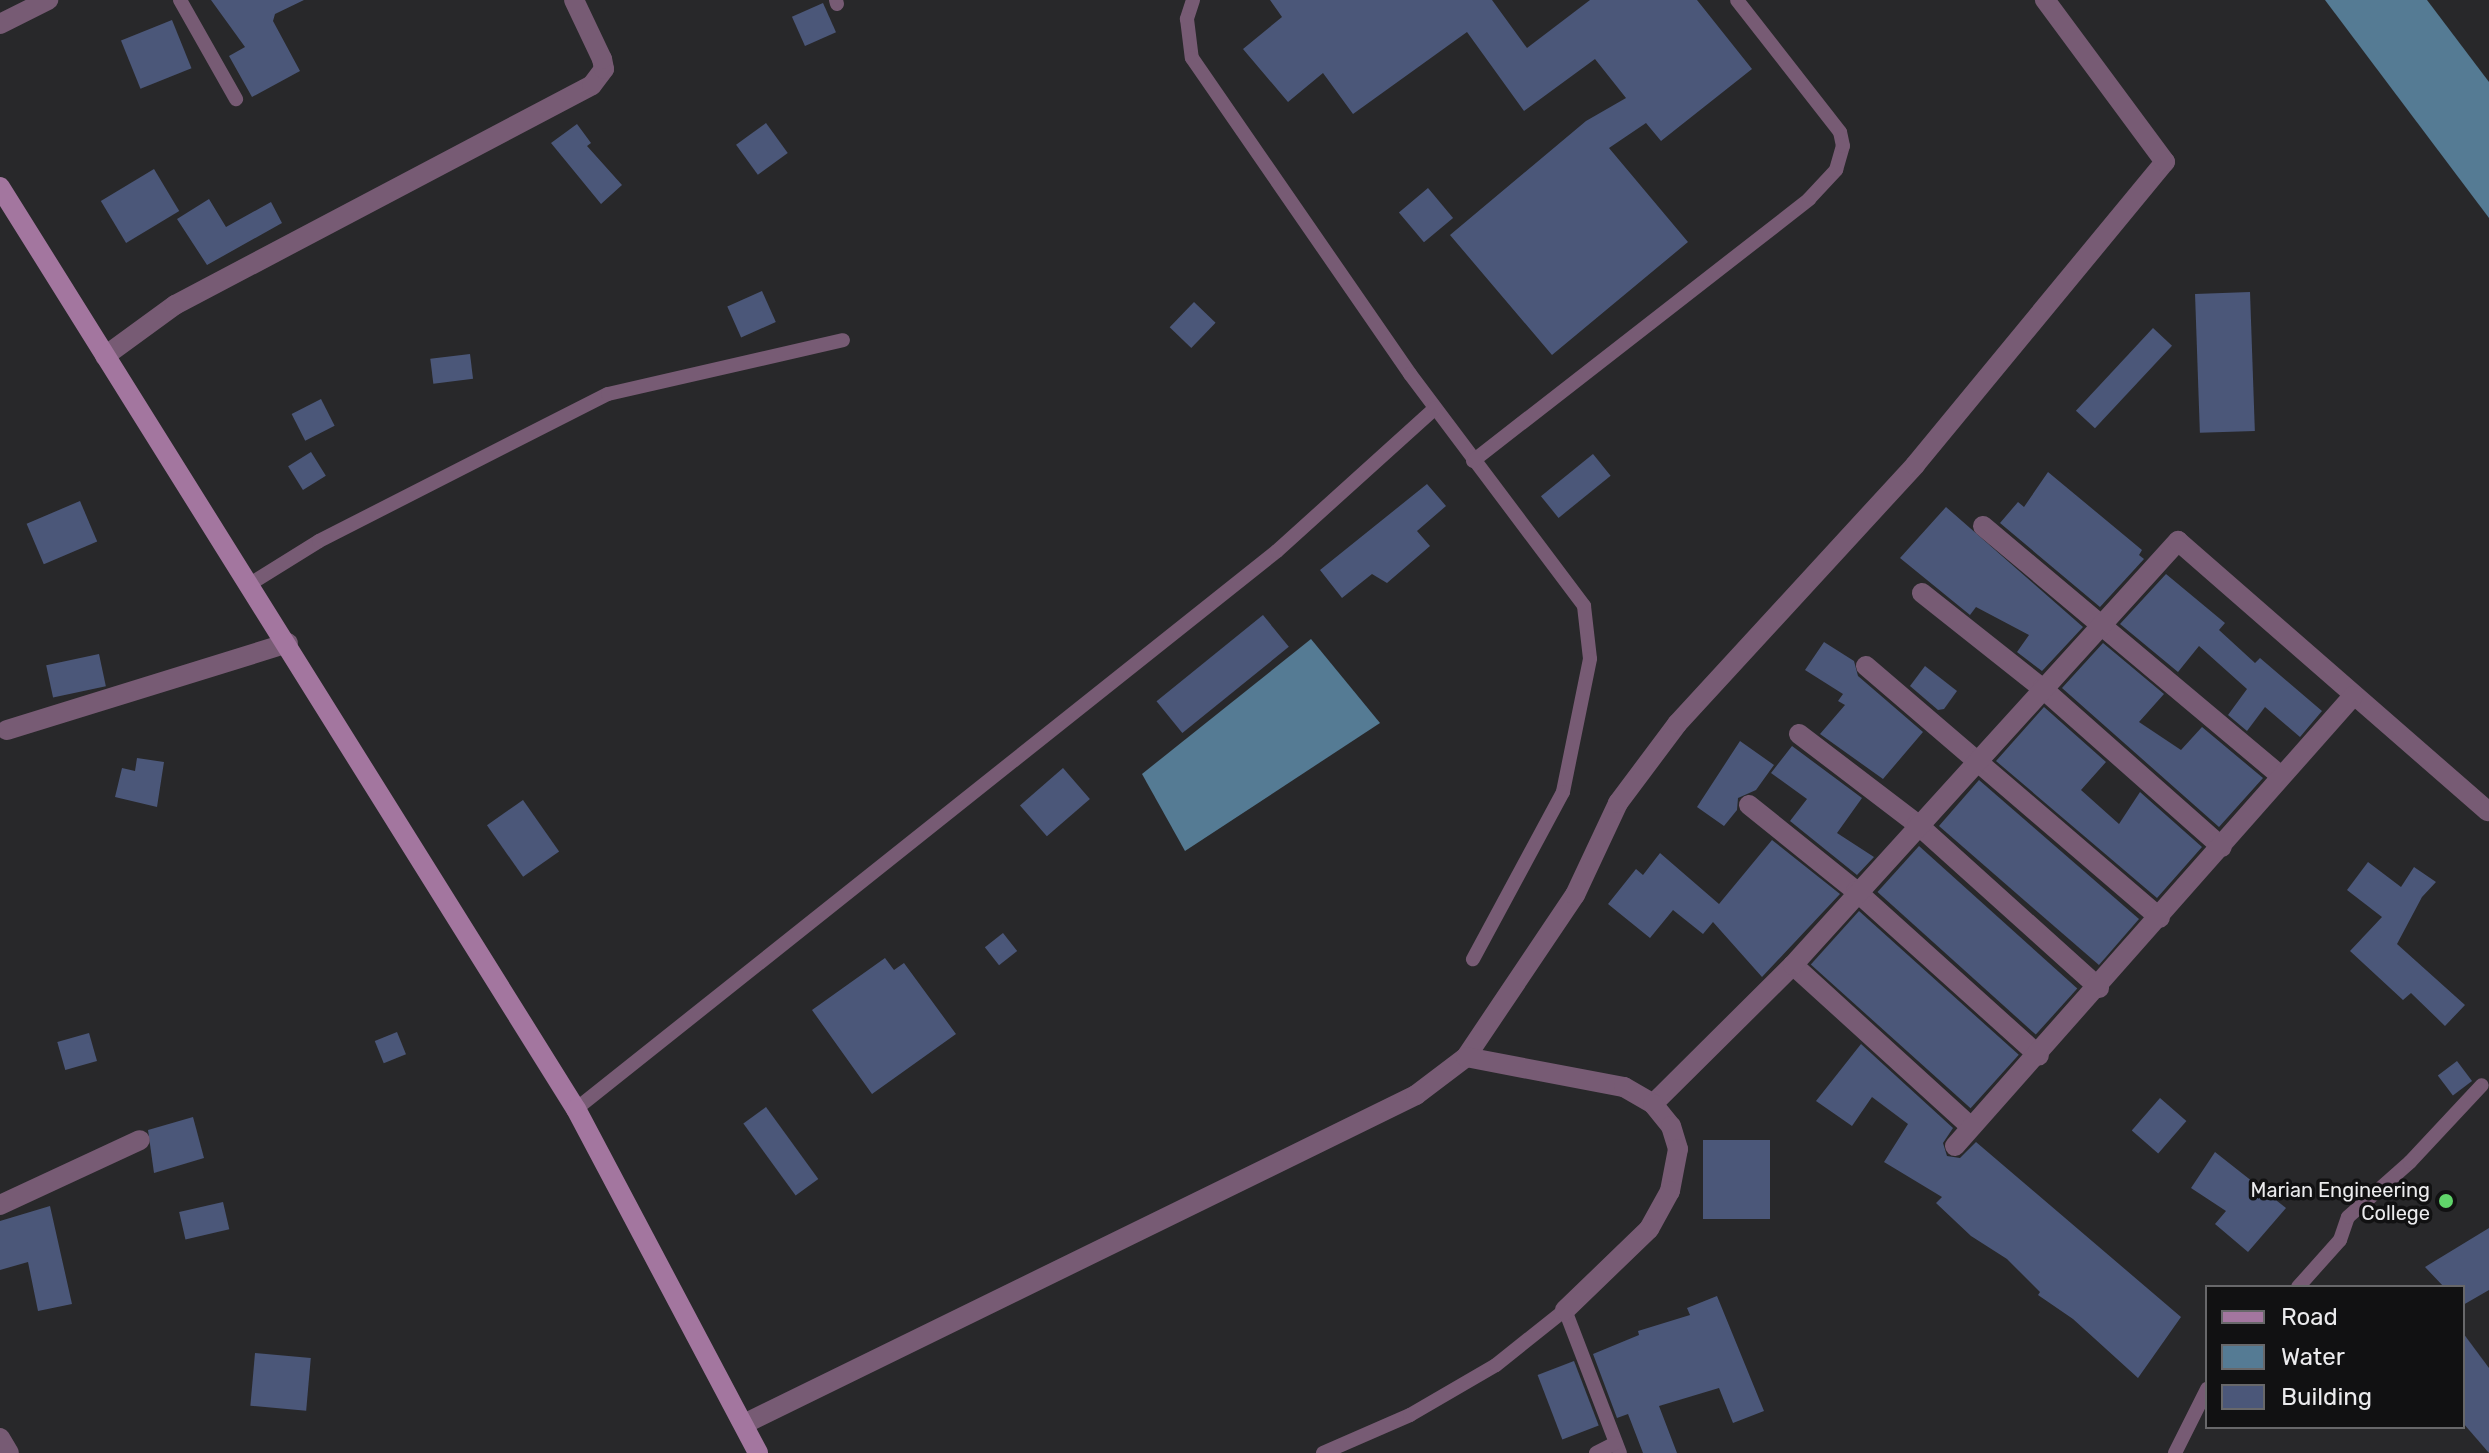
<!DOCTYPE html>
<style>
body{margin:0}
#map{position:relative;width:2489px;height:1453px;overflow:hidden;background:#28282a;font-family:Rubik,sans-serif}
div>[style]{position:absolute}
.water>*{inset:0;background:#557b94}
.building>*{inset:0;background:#4b5779;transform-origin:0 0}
.lane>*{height:14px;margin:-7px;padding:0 7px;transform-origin:7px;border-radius:7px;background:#775b74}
.street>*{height:20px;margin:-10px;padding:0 10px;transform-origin:10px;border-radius:10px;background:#775b74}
.secondary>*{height:20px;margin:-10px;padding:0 10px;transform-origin:10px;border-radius:10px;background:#a3769f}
.dots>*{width:22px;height:22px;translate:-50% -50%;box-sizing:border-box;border:4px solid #111112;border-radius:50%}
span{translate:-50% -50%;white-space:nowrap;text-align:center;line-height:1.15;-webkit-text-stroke:7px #111112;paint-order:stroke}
.poi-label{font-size:20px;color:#ebebed}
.right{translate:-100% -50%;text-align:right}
.legend{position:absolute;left:2205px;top:1285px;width:260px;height:144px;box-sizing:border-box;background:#111112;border:2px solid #68686a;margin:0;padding:10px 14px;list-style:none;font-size:24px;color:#ebebed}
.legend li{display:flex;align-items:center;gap:16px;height:40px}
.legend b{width:40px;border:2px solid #68686a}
</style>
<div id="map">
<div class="water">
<i style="clip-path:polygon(2325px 0,2427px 0,2489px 82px,2489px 218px)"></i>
<i style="clip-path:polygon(1311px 639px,1380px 723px,1185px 851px,1142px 774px)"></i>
</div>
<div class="building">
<i style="clip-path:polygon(211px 0,304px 0,275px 14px,273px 21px,300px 71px,252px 97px,229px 56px,245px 47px)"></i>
<i style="clip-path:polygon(1270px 0,1492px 0,1527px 48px,1590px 0,1697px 0,1752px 69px,1661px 141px,1646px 123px,1609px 148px,1688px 242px,1552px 355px,1450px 235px,1586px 121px,1626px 98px,1595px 59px,1524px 111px,1467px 32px,1353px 114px,1323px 73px,1288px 102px,1243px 49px,1282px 17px)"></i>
<i style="left:823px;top:3px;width:32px;height:34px;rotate:66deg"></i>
<i style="left:172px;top:20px;width:52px;height:55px;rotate:68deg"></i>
<i style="left:766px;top:123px;width:37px;height:37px;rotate:54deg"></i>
<i style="clip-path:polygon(577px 124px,591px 143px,587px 146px,622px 185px,601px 204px,551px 143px)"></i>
<i style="left:154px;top:169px;width:49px;height:62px;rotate:59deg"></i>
<i style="left:1428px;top:188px;width:39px;height:38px;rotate:50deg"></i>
<i style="clip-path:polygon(209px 199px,226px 227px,271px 202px,282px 223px,207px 265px,177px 219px)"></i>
<i style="left:762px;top:291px;width:34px;height:38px;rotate:66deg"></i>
<i style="left:2250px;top:292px;width:139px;height:55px;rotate:88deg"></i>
<i style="left:1194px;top:302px;width:30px;height:35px;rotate:44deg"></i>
<i style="left:2153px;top:328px;width:26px;height:113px;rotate:43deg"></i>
<i style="left:470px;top:354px;width:25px;height:40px;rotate:83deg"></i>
<i style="left:321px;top:399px;width:30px;height:33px;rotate:63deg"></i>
<i style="left:311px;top:452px;width:28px;height:27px;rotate:58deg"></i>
<i style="left:1593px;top:454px;width:28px;height:67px;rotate:51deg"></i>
<i style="clip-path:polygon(2048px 472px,2142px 550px,2139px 555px,2144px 559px,2100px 607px,2000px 523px,2018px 502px,2024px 507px)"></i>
<i style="clip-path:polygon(1427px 484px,1446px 506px,1417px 531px,1430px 546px,1387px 583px,1372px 574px,1342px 598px,1320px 570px)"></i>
<i style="left:80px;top:501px;width:44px;height:58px;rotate:67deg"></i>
<i style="clip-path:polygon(1946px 507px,2083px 627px,2042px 671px,2017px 652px,2029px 635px,1976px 607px,1970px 615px,1900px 558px)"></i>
<i style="clip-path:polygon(2166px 574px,2225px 623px,2219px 630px,2255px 663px,2260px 658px,2322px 711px,2300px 737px,2265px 707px,2247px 731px,2228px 715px,2247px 689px,2199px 646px,2178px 672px,2120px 624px)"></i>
<i style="left:1263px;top:615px;width:41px;height:137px;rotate:51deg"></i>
<i style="clip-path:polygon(1824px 642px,1854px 661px,1858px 676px,1923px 732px,1883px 779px,1820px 734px,1845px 705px,1838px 701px,1843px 694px,1805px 670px)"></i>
<i style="clip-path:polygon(2103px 643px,2164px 694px,2139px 722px,2181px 750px,2202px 727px,2263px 778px,2219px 827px,2062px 688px)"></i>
<i style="left:99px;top:654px;width:33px;height:54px;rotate:78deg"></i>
<i style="clip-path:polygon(1925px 666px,1957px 691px,1944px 709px,1938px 710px,1910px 686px)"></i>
<i style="clip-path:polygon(2044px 707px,2106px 762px,2081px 790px,2119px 824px,2140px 792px,2202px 847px,2157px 898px,1996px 761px)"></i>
<i style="clip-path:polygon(1740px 741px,1774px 765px,1756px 790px,1738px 798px,1737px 810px,1724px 826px,1697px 807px)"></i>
<i style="clip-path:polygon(1792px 746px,1862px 798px,1837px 833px,1874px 857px,1857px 875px,1790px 821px,1807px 799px,1771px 773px)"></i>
<i style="clip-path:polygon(137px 758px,164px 762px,157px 807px,115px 797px,122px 768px,135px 771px)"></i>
<i style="left:1063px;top:768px;width:41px;height:57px;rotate:49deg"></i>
<i style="left:1979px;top:780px;width:212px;height:61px;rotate:41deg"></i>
<i style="left:523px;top:800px;width:63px;height:44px;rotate:55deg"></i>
<i style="clip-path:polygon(1772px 840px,1840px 894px,1762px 977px,1713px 922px,1703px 934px,1673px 910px,1650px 938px,1608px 904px,1636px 869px,1643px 875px,1660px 853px,1719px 904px)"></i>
<i style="left:1919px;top:846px;width:213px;height:62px;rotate:42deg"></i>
<i style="clip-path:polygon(2368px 862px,2401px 887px,2414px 867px,2436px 882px,2422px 897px,2397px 944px,2465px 1005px,2445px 1026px,2411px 993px,2403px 1000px,2350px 951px,2382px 917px,2347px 890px)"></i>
<i style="left:1859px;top:911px;width:215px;height:72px;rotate:42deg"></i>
<i style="left:1003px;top:933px;width:23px;height:23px;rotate:52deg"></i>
<i style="clip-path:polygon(885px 958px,894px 970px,904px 963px,956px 1034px,872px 1094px,812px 1010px)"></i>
<i style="left:397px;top:1032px;width:24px;height:24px;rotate:68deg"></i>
<i style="left:89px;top:1033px;width:29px;height:33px;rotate:74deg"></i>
<i style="clip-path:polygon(1861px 1044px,1953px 1128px,1943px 1143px,1947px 1156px,1960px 1158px,1976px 1142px,2181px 1317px,2138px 1378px,2073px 1319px,2038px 1295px,2040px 1292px,2007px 1259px,1971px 1236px,1936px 1203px,1942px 1197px,1884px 1162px,1908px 1124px,1872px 1097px,1852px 1126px,1816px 1101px)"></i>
<i style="left:2457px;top:1061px;width:25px;height:24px;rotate:53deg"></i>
<i style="left:2160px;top:1098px;width:35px;height:43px;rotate:41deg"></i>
<i style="left:766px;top:1107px;width:89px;height:28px;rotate:54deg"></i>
<i style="clip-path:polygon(193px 1117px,204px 1158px,154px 1173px,148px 1130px)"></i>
<i style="left:1703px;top:1140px;width:67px;height:79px"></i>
<i style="clip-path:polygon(2215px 1152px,2286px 1208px,2248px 1252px,2215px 1224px,2226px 1211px,2191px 1188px)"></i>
<i style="left:223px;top:1202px;width:28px;height:45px;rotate:77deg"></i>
<i style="clip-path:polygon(50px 1206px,72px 1304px,38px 1311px,28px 1262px,0 1270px,0 1221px)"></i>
<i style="clip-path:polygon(2489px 1228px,2489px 1290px,2463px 1305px,2463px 1287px,2444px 1287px,2425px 1267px)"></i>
<i style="clip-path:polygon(1717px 1296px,1764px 1411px,1733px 1423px,1719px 1388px,1659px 1406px,1677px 1453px,1643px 1453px,1628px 1414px,1617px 1418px,1593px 1354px,1639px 1335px,1638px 1331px,1690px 1315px,1687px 1308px)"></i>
<i style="clip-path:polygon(2463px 1333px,2489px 1368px,2489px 1453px,2463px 1423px)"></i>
<i style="left:255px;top:1353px;width:56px;height:53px;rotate:5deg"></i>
<i style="left:1574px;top:1361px;width:69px;height:39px;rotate:69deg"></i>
</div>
<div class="lane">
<i style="left:180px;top:0;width:114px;rotate:60.5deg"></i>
<i style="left:836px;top:0;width:4px;rotate:76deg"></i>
<i style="left:1193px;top:0;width:20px;rotate:108deg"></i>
<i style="left:1187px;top:19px;width:39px;rotate:83deg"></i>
<i style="left:1192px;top:58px;width:384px;rotate:55.4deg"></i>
<i style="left:1410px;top:374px;width:290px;rotate:53.1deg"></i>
<i style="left:1584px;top:606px;width:53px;rotate:83.5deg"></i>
<i style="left:1590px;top:659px;width:136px;rotate:101.5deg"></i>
<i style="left:1563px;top:792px;width:190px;rotate:118.3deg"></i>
<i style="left:1473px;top:461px;width:426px;rotate:-37.9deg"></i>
<i style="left:1809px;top:199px;width:40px;rotate:-47deg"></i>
<i style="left:1836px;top:170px;width:25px;rotate:-74deg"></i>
<i style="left:1843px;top:146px;width:14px;rotate:-102deg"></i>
<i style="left:1840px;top:132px;width:167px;rotate:-128deg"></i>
<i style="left:250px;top:584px;width:81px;rotate:-31.9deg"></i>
<i style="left:319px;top:541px;width:324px;rotate:-27deg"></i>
<i style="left:608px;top:394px;width:241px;rotate:-12.9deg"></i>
<i style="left:576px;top:1109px;width:896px;rotate:-38.52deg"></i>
<i style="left:1277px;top:551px;width:213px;rotate:-42.1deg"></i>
<i style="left:2298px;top:1287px;width:63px;rotate:-48.2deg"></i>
<i style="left:2340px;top:1240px;width:24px;rotate:-71deg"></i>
<i style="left:2348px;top:1217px;width:83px;rotate:-41.6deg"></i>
<i style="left:2410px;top:1162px;width:105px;rotate:-46.9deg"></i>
<i style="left:1323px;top:1453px;width:95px;rotate:-23.6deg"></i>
<i style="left:1410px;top:1415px;width:99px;rotate:-30.2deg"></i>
<i style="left:1496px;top:1365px;width:88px;rotate:-38.6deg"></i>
<i style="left:1565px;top:1310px;width:153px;rotate:69deg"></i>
<i style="left:1596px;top:1453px;width:22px;rotate:-27deg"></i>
<i style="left:2175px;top:1453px;width:72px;rotate:-63.4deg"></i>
</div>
<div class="street">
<i style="left:0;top:24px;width:54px;rotate:-26.6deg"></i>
<i style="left:105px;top:356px;width:87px;rotate:-36.1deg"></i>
<i style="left:175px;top:305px;width:471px;rotate:-27.8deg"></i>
<i style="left:592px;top:85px;width:20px;rotate:-53deg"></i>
<i style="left:604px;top:69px;width:10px;rotate:-101deg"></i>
<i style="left:602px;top:59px;width:65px;rotate:-115.4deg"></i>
<i style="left:1983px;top:526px;width:389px;rotate:40deg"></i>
<i style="left:1922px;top:593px;width:153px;rotate:38.4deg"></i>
<i style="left:2042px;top:688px;width:240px;rotate:41.5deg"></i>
<i style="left:1866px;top:666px;width:387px;rotate:40.6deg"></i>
<i style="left:7px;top:730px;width:294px;rotate:-17.2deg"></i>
<i style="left:1799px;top:734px;width:148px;rotate:37.3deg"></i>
<i style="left:1917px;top:824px;width:245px;rotate:42deg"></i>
<i style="left:1749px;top:805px;width:137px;rotate:38.8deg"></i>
<i style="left:1856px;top:891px;width:246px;rotate:42deg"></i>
<i style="left:1793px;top:965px;width:239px;rotate:42.3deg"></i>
<i style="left:1466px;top:1057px;width:195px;rotate:-56.1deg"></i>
<i style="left:1575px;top:895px;width:102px;rotate:-64.9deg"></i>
<i style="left:1618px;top:803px;width:99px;rotate:-53.2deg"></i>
<i style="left:1677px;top:724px;width:352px;rotate:-47.4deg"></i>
<i style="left:1915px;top:465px;width:393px;rotate:-50.5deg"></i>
<i style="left:2165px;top:162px;width:202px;rotate:-126.5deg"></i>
<i style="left:1653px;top:1104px;width:197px;rotate:-44.8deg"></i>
<i style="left:1793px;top:965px;width:573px;rotate:-47.76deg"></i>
<i style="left:2178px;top:541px;width:411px;rotate:41.1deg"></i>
<i style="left:1955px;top:1146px;width:601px;rotate:-48.51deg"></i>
<i style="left:0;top:1205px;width:154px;rotate:-24.9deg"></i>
<i style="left:746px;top:1423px;width:746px;rotate:-26.08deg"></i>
<i style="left:1416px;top:1095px;width:63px;rotate:-37.2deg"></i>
<i style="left:1466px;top:1057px;width:161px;rotate:10.8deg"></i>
<i style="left:1624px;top:1087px;width:34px;rotate:30deg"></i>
<i style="left:1653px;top:1104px;width:28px;rotate:51deg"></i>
<i style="left:1671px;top:1126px;width:24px;rotate:73deg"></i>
<i style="left:1678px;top:1149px;width:43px;rotate:100.8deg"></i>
<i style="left:1670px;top:1191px;width:43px;rotate:118.9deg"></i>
<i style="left:1649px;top:1229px;width:117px;rotate:136deg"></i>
<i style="left:0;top:1438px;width:17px;rotate:59deg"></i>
</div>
<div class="secondary">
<i style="left:0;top:187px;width:1087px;rotate:58.01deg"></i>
<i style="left:576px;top:1109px;width:389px;rotate:62.1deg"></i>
</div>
<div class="dots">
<i style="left:2446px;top:1201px;background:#60d56a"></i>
</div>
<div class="poi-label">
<span class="right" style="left:2430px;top:1202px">Marian Engineering<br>College</span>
</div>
<ul class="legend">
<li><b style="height:10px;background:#a3769f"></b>Road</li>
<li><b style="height:22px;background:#557b94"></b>Water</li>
<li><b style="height:22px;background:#4b5779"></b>Building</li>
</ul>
</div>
